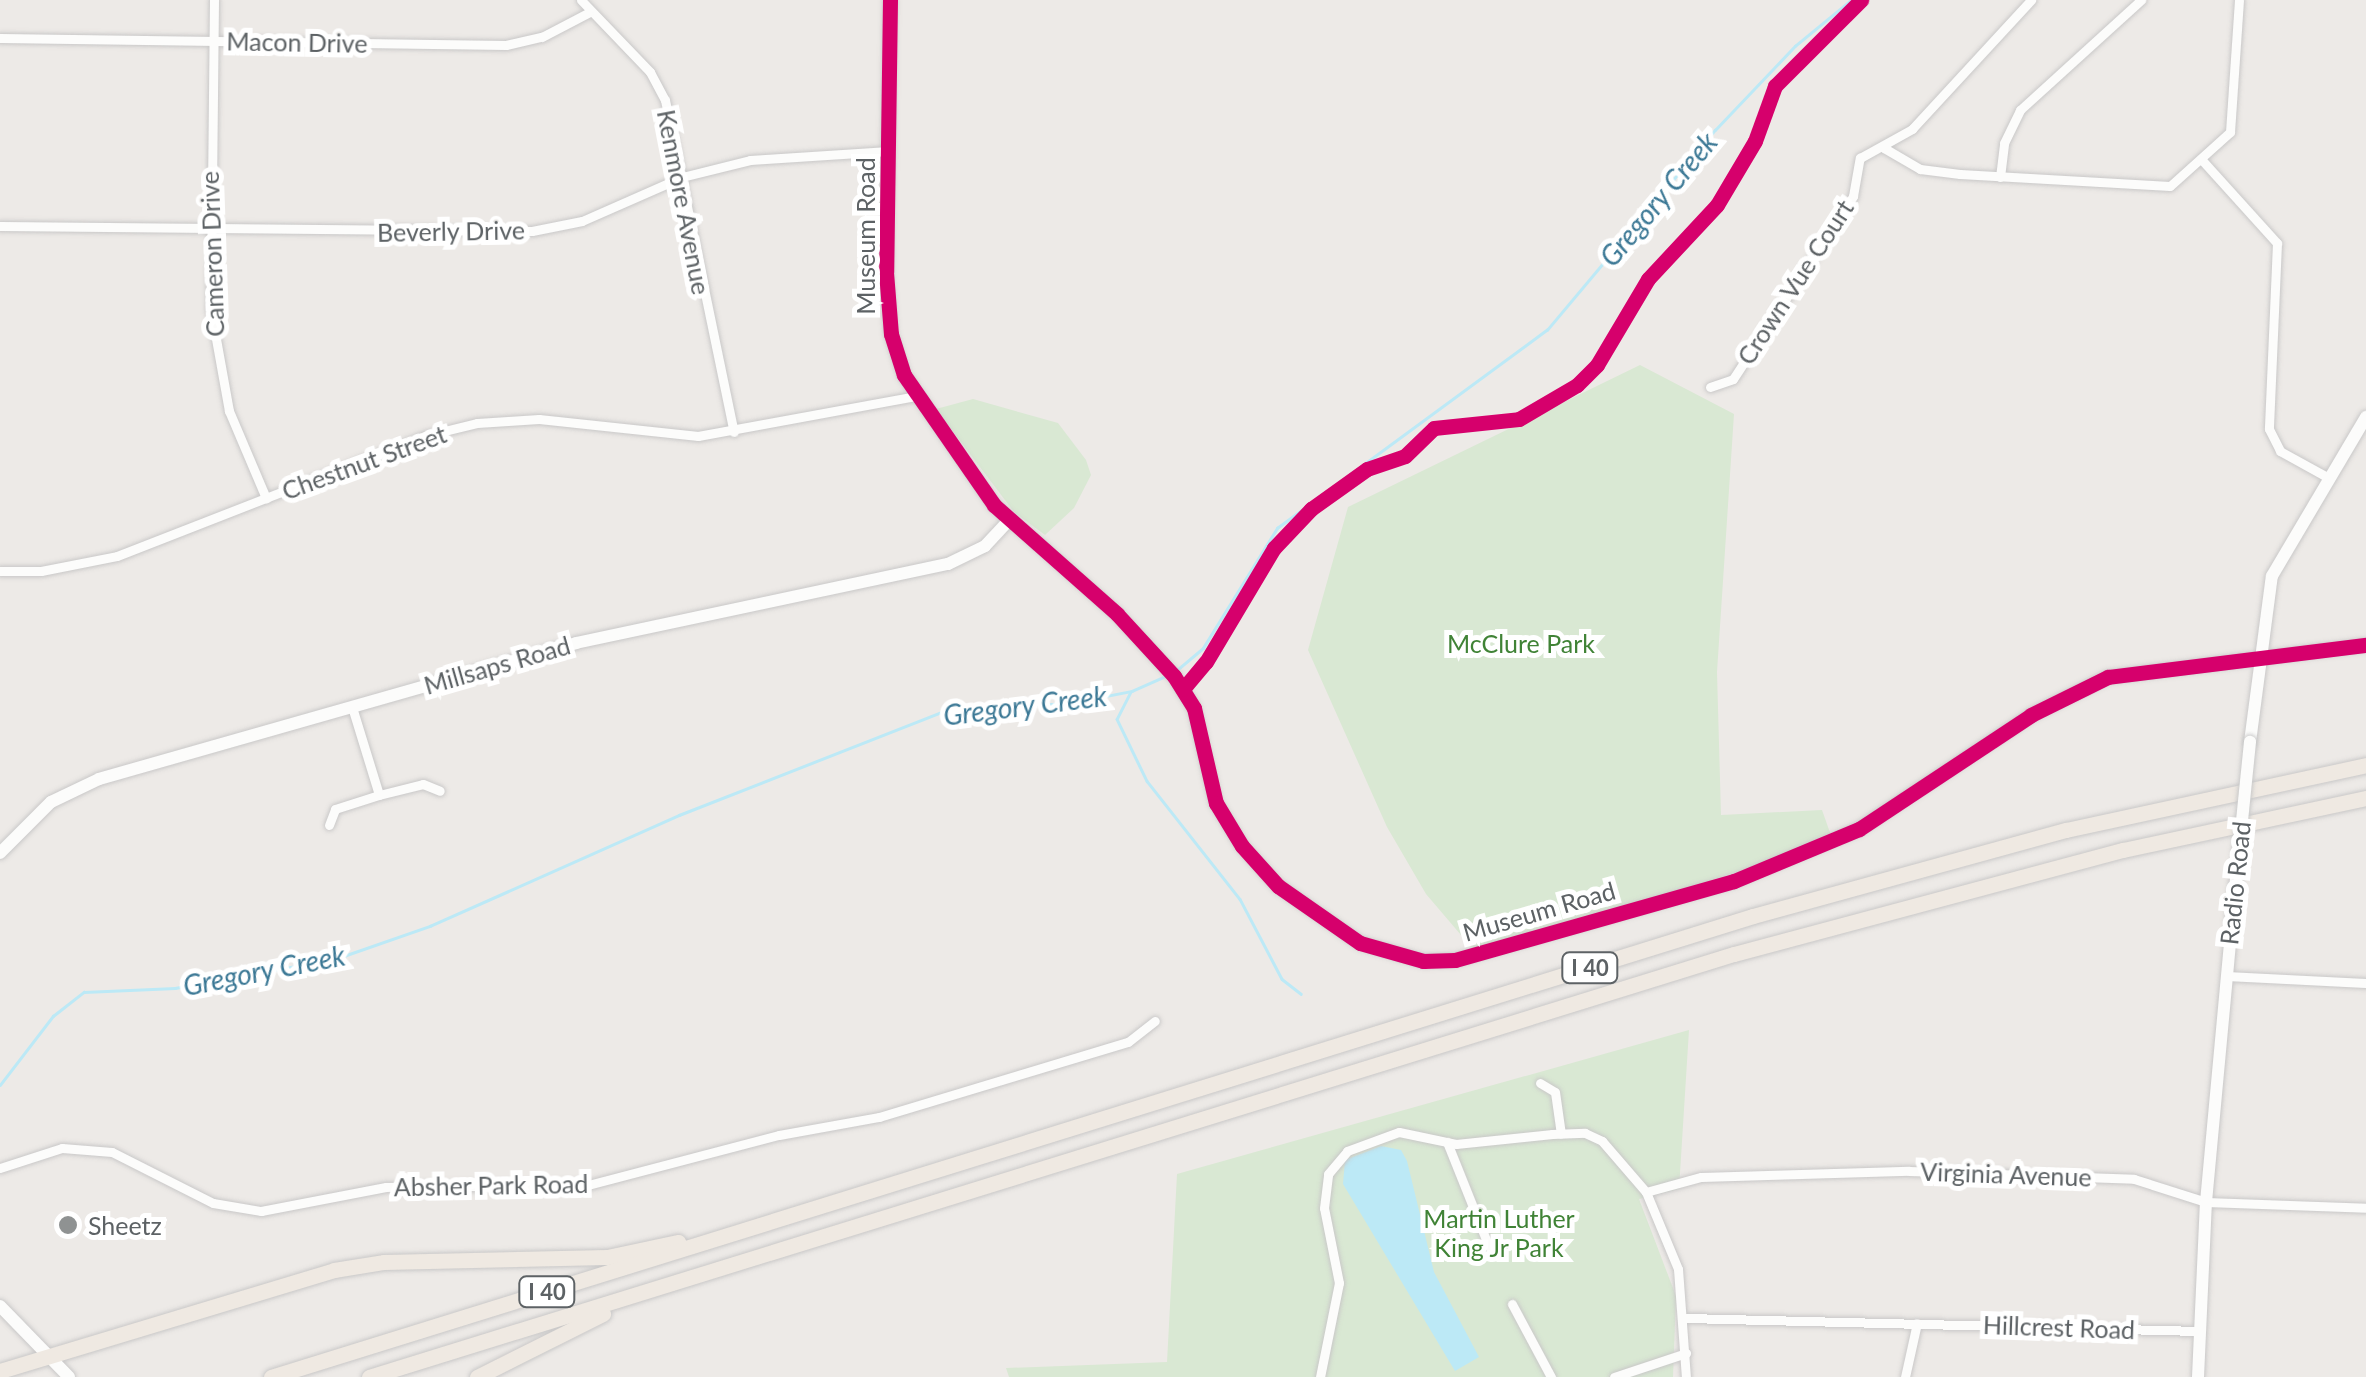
<!DOCTYPE html>
<style>
body{margin:0}
#map{position:relative;width:2366px;height:1377px;overflow:hidden;background:#edeae7;font-family:Lato,sans-serif}
div>[style]{position:absolute}
.green>*{inset:0;background:#d9e8d3}
.water>*{inset:0;background:#bce9f6}
.stream>*{height:2.5px;margin:-1.25px;padding:0 1.25px;transform-origin:1.25px;border-radius:1.25px;background:#bce9f6}
.roads{filter:drop-shadow(0 0 2px #c9c8c8) drop-shadow(0 0 2px #c9c8c8)}
.street>*{height:9px;margin:-4.5px;padding:0 4.5px;transform-origin:4.5px;border-radius:4.5px;background:#fcfcfb}
.secondary>*{height:12px;margin:-6px;padding:0 6px;transform-origin:6px;border-radius:6px;background:#fcfcfb}
.highway>*{height:15px;margin:-7.5px;padding:0 7.5px;transform-origin:7.5px;border-radius:7.5px;background:#efe9e2}
.bridges{filter:drop-shadow(0 0 2px #c9c9c9) drop-shadow(0 0 2px #c9c9c9)}
.secondary-bridge>*{height:12px;margin:-6px;padding:0 6px;transform-origin:6px;border-radius:6px;background:#fcfcfb}
.cycleway>*{height:15px;margin:-7.5px;padding:0 7.5px;transform-origin:7.5px;border-radius:7.5px;background:#d6006c}
.dots>*{width:28px;height:28px;translate:-50% -50%;box-sizing:border-box;border:5px solid #fff;border-radius:50%}
span{translate:-50% -50%;white-space:nowrap;text-align:center;line-height:1.15;-webkit-text-stroke:10px #fff;paint-order:stroke}
.shield-label span{padding:2px 8px;background:#fff;border:2px solid;border-radius:8px;-webkit-text-stroke-width:0}
.shield-label{font-size:22px;color:#5d6265;font-weight:700}
.street-label{font-size:25px;color:#5d6265}
.park-label{font-size:25px;color:#408336}
.poi-label{font-size:25px;color:#5d6265}
.left{translate:0 -50%;text-align:left}
.water-label{font-size:28px;color:#3b7895;font-style:italic}
</style>
<div id="map">
<div class="green">
<i style="clip-path:polygon(1640px 365px,1734px 414px,1717px 672px,1721px 815px,1822px 810px,1833px 841px,1478px 955px,1426px 894px,1387px 827px,1308px 650px,1348px 507px)"></i>
<i style="clip-path:polygon(973px 399px,1058px 423px,1086px 460px,1091px 475px,1074px 508px,1045px 535px,1014px 512px,936px 409px)"></i>
<i style="clip-path:polygon(1689px 1030px,1679px 1189px,1639px 1199px,1676px 1296px,1673px 1377px,1009px 1377px,1006px 1368px,1167px 1362px,1177px 1174px)"></i>
</div>
<div class="water">
<i style="clip-path:polygon(1381px 1146px,1401px 1150px,1407px 1161px,1434px 1272px,1479px 1357px,1455px 1371px,1343px 1184px,1345px 1160px)"></i>
</div>
<div class="stream">
<i style="left:1177px;top:670px;width:34px;rotate:-40deg"></i>
<i style="left:1203px;top:648px;width:141px;rotate:-58.3deg"></i>
<i style="left:1277px;top:528px;width:335px;rotate:-36.3deg"></i>
<i style="left:1547px;top:330px;width:261px;rotate:-50deg"></i>
<i style="left:1715px;top:130px;width:116px;rotate:-46.4deg"></i>
<i style="left:1795px;top:46px;width:72px;rotate:-39.4deg"></i>
<i style="left:1131px;top:692px;width:30px;rotate:117deg"></i>
<i style="left:1117px;top:719px;width:69px;rotate:64.2deg"></i>
<i style="left:1147px;top:781px;width:150px;rotate:51.8deg"></i>
<i style="left:1240px;top:899px;width:90px;rotate:62.3deg"></i>
<i style="left:1282px;top:979px;width:24px;rotate:38deg"></i>
<i style="left:0;top:1085px;width:87px;rotate:-52.5deg"></i>
<i style="left:53px;top:1016px;width:39px;rotate:-38deg"></i>
<i style="left:84px;top:992px;width:91px;rotate:-2.5deg"></i>
<i style="left:175px;top:988px;width:163px;rotate:-10.3deg"></i>
<i style="left:335px;top:959px;width:101px;rotate:-19.2deg"></i>
<i style="left:430px;top:926px;width:273px;rotate:-24deg"></i>
<i style="left:679px;top:815px;width:288px;rotate:-21.4deg"></i>
<i style="left:947px;top:710px;width:123px;rotate:-3.3deg"></i>
<i style="left:1070px;top:703px;width:63px;rotate:-11deg"></i>
<i style="left:1132px;top:691px;width:36px;rotate:-24deg"></i>
</div>
<div class="roads">
<div class="street">
<i style="left:214px;top:0;width:311px;rotate:90.6deg"></i>
<i style="left:211px;top:311px;width:102px;rotate:79.8deg"></i>
<i style="left:229px;top:411px;width:95px;rotate:67deg"></i>
<i style="left:581px;top:0;width:100px;rotate:46.2deg"></i>
<i style="left:650px;top:72px;width:32px;rotate:62deg"></i>
<i style="left:665px;top:100px;width:339px;rotate:78.3deg"></i>
<i style="left:0;top:38px;width:506px;rotate:0.79deg"></i>
<i style="left:506px;top:45px;width:37px;rotate:-13deg"></i>
<i style="left:542px;top:37px;width:52px;rotate:-27.6deg"></i>
<i style="left:1884px;top:148px;width:42px;rotate:30.3deg"></i>
<i style="left:1920px;top:169px;width:40px;rotate:7.1deg"></i>
<i style="left:1960px;top:174px;width:210px;rotate:3.3deg"></i>
<i style="left:2170px;top:186px;width:81px;rotate:-42deg"></i>
<i style="left:2230px;top:132px;width:132px;rotate:-86.1deg"></i>
<i style="left:2202px;top:160px;width:112px;rotate:47.9deg"></i>
<i style="left:2277px;top:243px;width:186px;rotate:92.5deg"></i>
<i style="left:2269px;top:429px;width:25px;rotate:63deg"></i>
<i style="left:2280px;top:451px;width:56px;rotate:28.9deg"></i>
<i style="left:2000px;top:177px;width:34px;rotate:-83deg"></i>
<i style="left:2004px;top:143px;width:37px;rotate:-64deg"></i>
<i style="left:2020px;top:110px;width:164px;rotate:-42.3deg"></i>
<i style="left:0;top:226px;width:532px;rotate:0.54deg"></i>
<i style="left:532px;top:231px;width:51px;rotate:-11.3deg"></i>
<i style="left:582px;top:221px;width:109px;rotate:-23.7deg"></i>
<i style="left:682px;top:177px;width:70px;rotate:-14deg"></i>
<i style="left:750px;top:160px;width:139px;rotate:-3.7deg"></i>
<i style="left:1710px;top:387px;width:24px;rotate:-19deg"></i>
<i style="left:1733px;top:379px;width:219px;rotate:-56.7deg"></i>
<i style="left:1853px;top:196px;width:39px;rotate:-80deg"></i>
<i style="left:1860px;top:158px;width:60px;rotate:-29.1deg"></i>
<i style="left:1912px;top:129px;width:176px;rotate:-47.3deg"></i>
<i style="left:0;top:571px;width:41px"></i>
<i style="left:41px;top:571px;width:77px;rotate:-11.2deg"></i>
<i style="left:117px;top:556px;width:334px;rotate:-21.3deg"></i>
<i style="left:428px;top:435px;width:50px;rotate:-13.8deg"></i>
<i style="left:477px;top:423px;width:62px;rotate:-3.7deg"></i>
<i style="left:539px;top:419px;width:160px;rotate:6.1deg"></i>
<i style="left:698px;top:436px;width:221px;rotate:-10.4deg"></i>
<i style="left:352px;top:707px;width:92px;rotate:72.9deg"></i>
<i style="left:329px;top:825px;width:17px;rotate:-69deg"></i>
<i style="left:335px;top:809px;width:46px;rotate:-17.7deg"></i>
<i style="left:379px;top:795px;width:45px;rotate:-14deg"></i>
<i style="left:423px;top:784px;width:18px;rotate:22deg"></i>
<i style="left:2226px;top:976px;width:140px;rotate:2.9deg"></i>
<i style="left:1540px;top:1083px;width:17px;rotate:31deg"></i>
<i style="left:1555px;top:1092px;width:42px;rotate:81.9deg"></i>
<i style="left:1447px;top:1142px;width:113px;rotate:68.2deg"></i>
<i style="left:0;top:1168px;width:65px;rotate:-17.9deg"></i>
<i style="left:62px;top:1148px;width:50px;rotate:4.6deg"></i>
<i style="left:112px;top:1152px;width:113px;rotate:26.8deg"></i>
<i style="left:213px;top:1203px;width:49px;rotate:9.5deg"></i>
<i style="left:261px;top:1211px;width:127px;rotate:-10.9deg"></i>
<i style="left:386px;top:1187px;width:202px;rotate:-0.6deg"></i>
<i style="left:588px;top:1185px;width:197px;rotate:-14.7deg"></i>
<i style="left:779px;top:1135px;width:102px;rotate:-10.2deg"></i>
<i style="left:879px;top:1117px;width:260px;rotate:-16.8deg"></i>
<i style="left:1128px;top:1042px;width:34px;rotate:-38deg"></i>
<i style="left:1646px;top:1192px;width:57px;rotate:-15.3deg"></i>
<i style="left:1701px;top:1177px;width:208px;rotate:-1.7deg"></i>
<i style="left:1909px;top:1171px;width:225px;rotate:2deg"></i>
<i style="left:2134px;top:1179px;width:76px;rotate:17.7deg"></i>
<i style="left:2206px;top:1202px;width:160px;rotate:2.1deg"></i>
<i style="left:1512px;top:1304px;width:83px;rotate:61.9deg"></i>
<i style="left:1686px;top:1318px;width:514px;rotate:1.45deg"></i>
<i style="left:1320px;top:1377px;width:96px;rotate:-78.6deg"></i>
<i style="left:1339px;top:1283px;width:76px;rotate:-101.3deg"></i>
<i style="left:1324px;top:1208px;width:34px;rotate:-83deg"></i>
<i style="left:1328px;top:1174px;width:30px;rotate:-50deg"></i>
<i style="left:1347px;top:1151px;width:55px;rotate:-20.1deg"></i>
<i style="left:1399px;top:1132px;width:58px;rotate:11.9deg"></i>
<i style="left:1456px;top:1144px;width:97px;rotate:-5.9deg"></i>
<i style="left:1552px;top:1134px;width:33px;rotate:-2deg"></i>
<i style="left:1585px;top:1133px;width:19px;rotate:25deg"></i>
<i style="left:1602px;top:1141px;width:67px;rotate:49.2deg"></i>
<i style="left:1646px;top:1192px;width:83px;rotate:67.4deg"></i>
<i style="left:1678px;top:1269px;width:108px;rotate:85.8deg"></i>
<i style="left:1614px;top:1377px;width:76px;rotate:-18.4deg"></i>
<i style="left:1905px;top:1377px;width:55px;rotate:-77.5deg"></i>
</div>
<div class="secondary">
<i style="left:890px;top:0;width:272px;rotate:90.8deg"></i>
<i style="left:886px;top:272px;width:62px;rotate:85.4deg"></i>
<i style="left:891px;top:334px;width:43px;rotate:72.4deg"></i>
<i style="left:904px;top:375px;width:158px;rotate:55.3deg"></i>
<i style="left:994px;top:505px;width:164px;rotate:41.5deg"></i>
<i style="left:1117px;top:614px;width:84px;rotate:47.4deg"></i>
<i style="left:1174px;top:676px;width:38px;rotate:58deg"></i>
<i style="left:1194px;top:708px;width:98px;rotate:77deg"></i>
<i style="left:1216px;top:803px;width:50px;rotate:58.8deg"></i>
<i style="left:1242px;top:846px;width:54px;rotate:48deg"></i>
<i style="left:1278px;top:886px;width:100px;rotate:34.8deg"></i>
<i style="left:1360px;top:943px;width:66px;rotate:15.9deg"></i>
<i style="left:1423px;top:961px;width:32px;rotate:-2deg"></i>
<i style="left:1455px;top:960px;width:290px;rotate:-15.8deg"></i>
<i style="left:1734px;top:881px;width:135px;rotate:-22.6deg"></i>
<i style="left:1859px;top:829px;width:206px;rotate:-33.5deg"></i>
<i style="left:2031px;top:715px;width:86px;rotate:-26.3deg"></i>
<i style="left:2108px;top:677px;width:260px;rotate:-7.1deg"></i>
<i style="left:2250px;top:742px;width:167px;rotate:-82.5deg"></i>
<i style="left:2272px;top:576px;width:185px;rotate:-59.4deg"></i>
<i style="left:0;top:853px;width:72px;rotate:-45deg"></i>
<i style="left:51px;top:802px;width:53px;rotate:-25.6deg"></i>
<i style="left:99px;top:779px;width:496px;rotate:-15.9deg"></i>
<i style="left:576px;top:643px;width:380px;rotate:-12deg"></i>
<i style="left:948px;top:564px;width:41px;rotate:-25.9deg"></i>
<i style="left:985px;top:546px;width:34px;rotate:-47deg"></i>
<i style="left:0;top:1306px;width:99px;rotate:45.8deg"></i>
<i style="left:2198px;top:1377px;width:175px;rotate:-87.4deg"></i>
<i style="left:2206px;top:1202px;width:333px;rotate:-84.7deg"></i>
</div>
<div class="highway">
<i style="left:0;top:1371px;width:349px;rotate:-16.8deg"></i>
<i style="left:334px;top:1270px;width:51px;rotate:-9.1deg"></i>
<i style="left:384px;top:1262px;width:223px;rotate:-1.3deg"></i>
<i style="left:607px;top:1257px;width:73px;rotate:-11.9deg"></i>
<i style="left:271px;top:1377px;width:1552px;rotate:-17.28deg"></i>
<i style="left:1753px;top:916px;width:325px;rotate:-15.4deg"></i>
<i style="left:2066px;top:830px;width:307px;rotate:-12.2deg"></i>
<i style="left:369px;top:1377px;width:1429px;rotate:-17.22deg"></i>
<i style="left:1734px;top:954px;width:403px;rotate:-15deg"></i>
<i style="left:2123px;top:850px;width:249px;rotate:-12.1deg"></i>
<i style="left:477px;top:1377px;width:141px;rotate:-26.6deg"></i>
</div>
</div>
<div class="bridges">
<div class="secondary-bridge">
<i style="left:2237px;top:870px;width:129px;rotate:-84.2deg"></i>
</div>
</div>
<div class="cycleway">
<i style="left:890px;top:0;width:272px;rotate:90.8deg"></i>
<i style="left:886px;top:272px;width:62px;rotate:85.4deg"></i>
<i style="left:891px;top:334px;width:43px;rotate:72.4deg"></i>
<i style="left:904px;top:375px;width:158px;rotate:55.3deg"></i>
<i style="left:994px;top:505px;width:164px;rotate:41.5deg"></i>
<i style="left:1117px;top:614px;width:84px;rotate:47.4deg"></i>
<i style="left:1174px;top:676px;width:38px;rotate:58deg"></i>
<i style="left:1194px;top:708px;width:98px;rotate:77deg"></i>
<i style="left:1216px;top:803px;width:50px;rotate:58.8deg"></i>
<i style="left:1242px;top:846px;width:54px;rotate:48deg"></i>
<i style="left:1278px;top:886px;width:100px;rotate:34.8deg"></i>
<i style="left:1360px;top:943px;width:66px;rotate:15.9deg"></i>
<i style="left:1423px;top:961px;width:32px;rotate:-2deg"></i>
<i style="left:1455px;top:960px;width:290px;rotate:-15.8deg"></i>
<i style="left:1734px;top:881px;width:135px;rotate:-22.6deg"></i>
<i style="left:1859px;top:829px;width:206px;rotate:-33.5deg"></i>
<i style="left:2031px;top:715px;width:86px;rotate:-26.3deg"></i>
<i style="left:2108px;top:677px;width:260px;rotate:-7.1deg"></i>
<i style="left:1183px;top:689px;width:35px;rotate:-50deg"></i>
<i style="left:1206px;top:662px;width:133px;rotate:-59.2deg"></i>
<i style="left:1274px;top:548px;width:54px;rotate:-46.5deg"></i>
<i style="left:1311px;top:509px;width:69px;rotate:-35.5deg"></i>
<i style="left:1367px;top:469px;width:40px;rotate:-18.9deg"></i>
<i style="left:1405px;top:456px;width:40px;rotate:-44deg"></i>
<i style="left:1434px;top:428px;width:85px;rotate:-6deg"></i>
<i style="left:1519px;top:419px;width:67px;rotate:-30.4deg"></i>
<i style="left:1577px;top:385px;width:28px;rotate:-45deg"></i>
<i style="left:1597px;top:365px;width:100px;rotate:-59.3deg"></i>
<i style="left:1648px;top:279px;width:101px;rotate:-47deg"></i>
<i style="left:1717px;top:205px;width:74px;rotate:-59.3deg"></i>
<i style="left:1755px;top:141px;width:59px;rotate:-70deg"></i>
<i style="left:1775px;top:86px;width:122px;rotate:-45deg"></i>
</div>
<div class="dots">
<i style="left:68px;top:1225px;background:#8f9292"></i>
</div>
<div class="shield-label">
<span style="left:1590px;top:968px">I 40</span>
<span style="left:547px;top:1292px">I 40</span>
</div>
<div class="street-label">
<span style="left:297px;top:42px;rotate:1deg">Macon Drive</span>
<span style="left:684px;top:202px;rotate:79deg">Kenmore Avenue</span>
<span style="left:451px;top:231px;rotate:-1deg">Beverly Drive</span>
<span style="left:865px;top:236px;rotate:-90deg">Museum Road</span>
<span style="left:212px;top:254px;rotate:-92deg">Cameron Drive</span>
<span style="left:1795px;top:282px;rotate:-57deg">Crown Vue Court</span>
<span style="left:364px;top:462px;rotate:-20deg">Chestnut Street</span>
<span style="left:497px;top:665px;rotate:-16deg">Millsaps Road</span>
<span style="left:2235px;top:883px;rotate:-84deg">Radio Road</span>
<span style="left:1539px;top:911px;rotate:-16deg">Museum Road</span>
<span style="left:2006px;top:1174px;rotate:2deg">Virginia Avenue</span>
<span style="left:491px;top:1185px;rotate:-1deg">Absher Park Road</span>
<span style="left:2059px;top:1327px;rotate:2deg">Hillcrest Road</span>
</div>
<div class="park-label">
<span style="left:1521px;top:643px">McClure Park</span>
<span style="left:1499px;top:1233px">Martin Luther<br>King Jr Park</span>
</div>
<div class="poi-label">
<span class="left" style="left:88px;top:1225px">Sheetz</span>
</div>
<div class="water-label">
<span style="left:1658px;top:199px;rotate:-50deg">Gregory Creek</span>
<span style="left:1025px;top:705px;rotate:-7deg">Gregory Creek</span>
<span style="left:264px;top:970px;rotate:-11deg">Gregory Creek</span>
</div>
</div>
